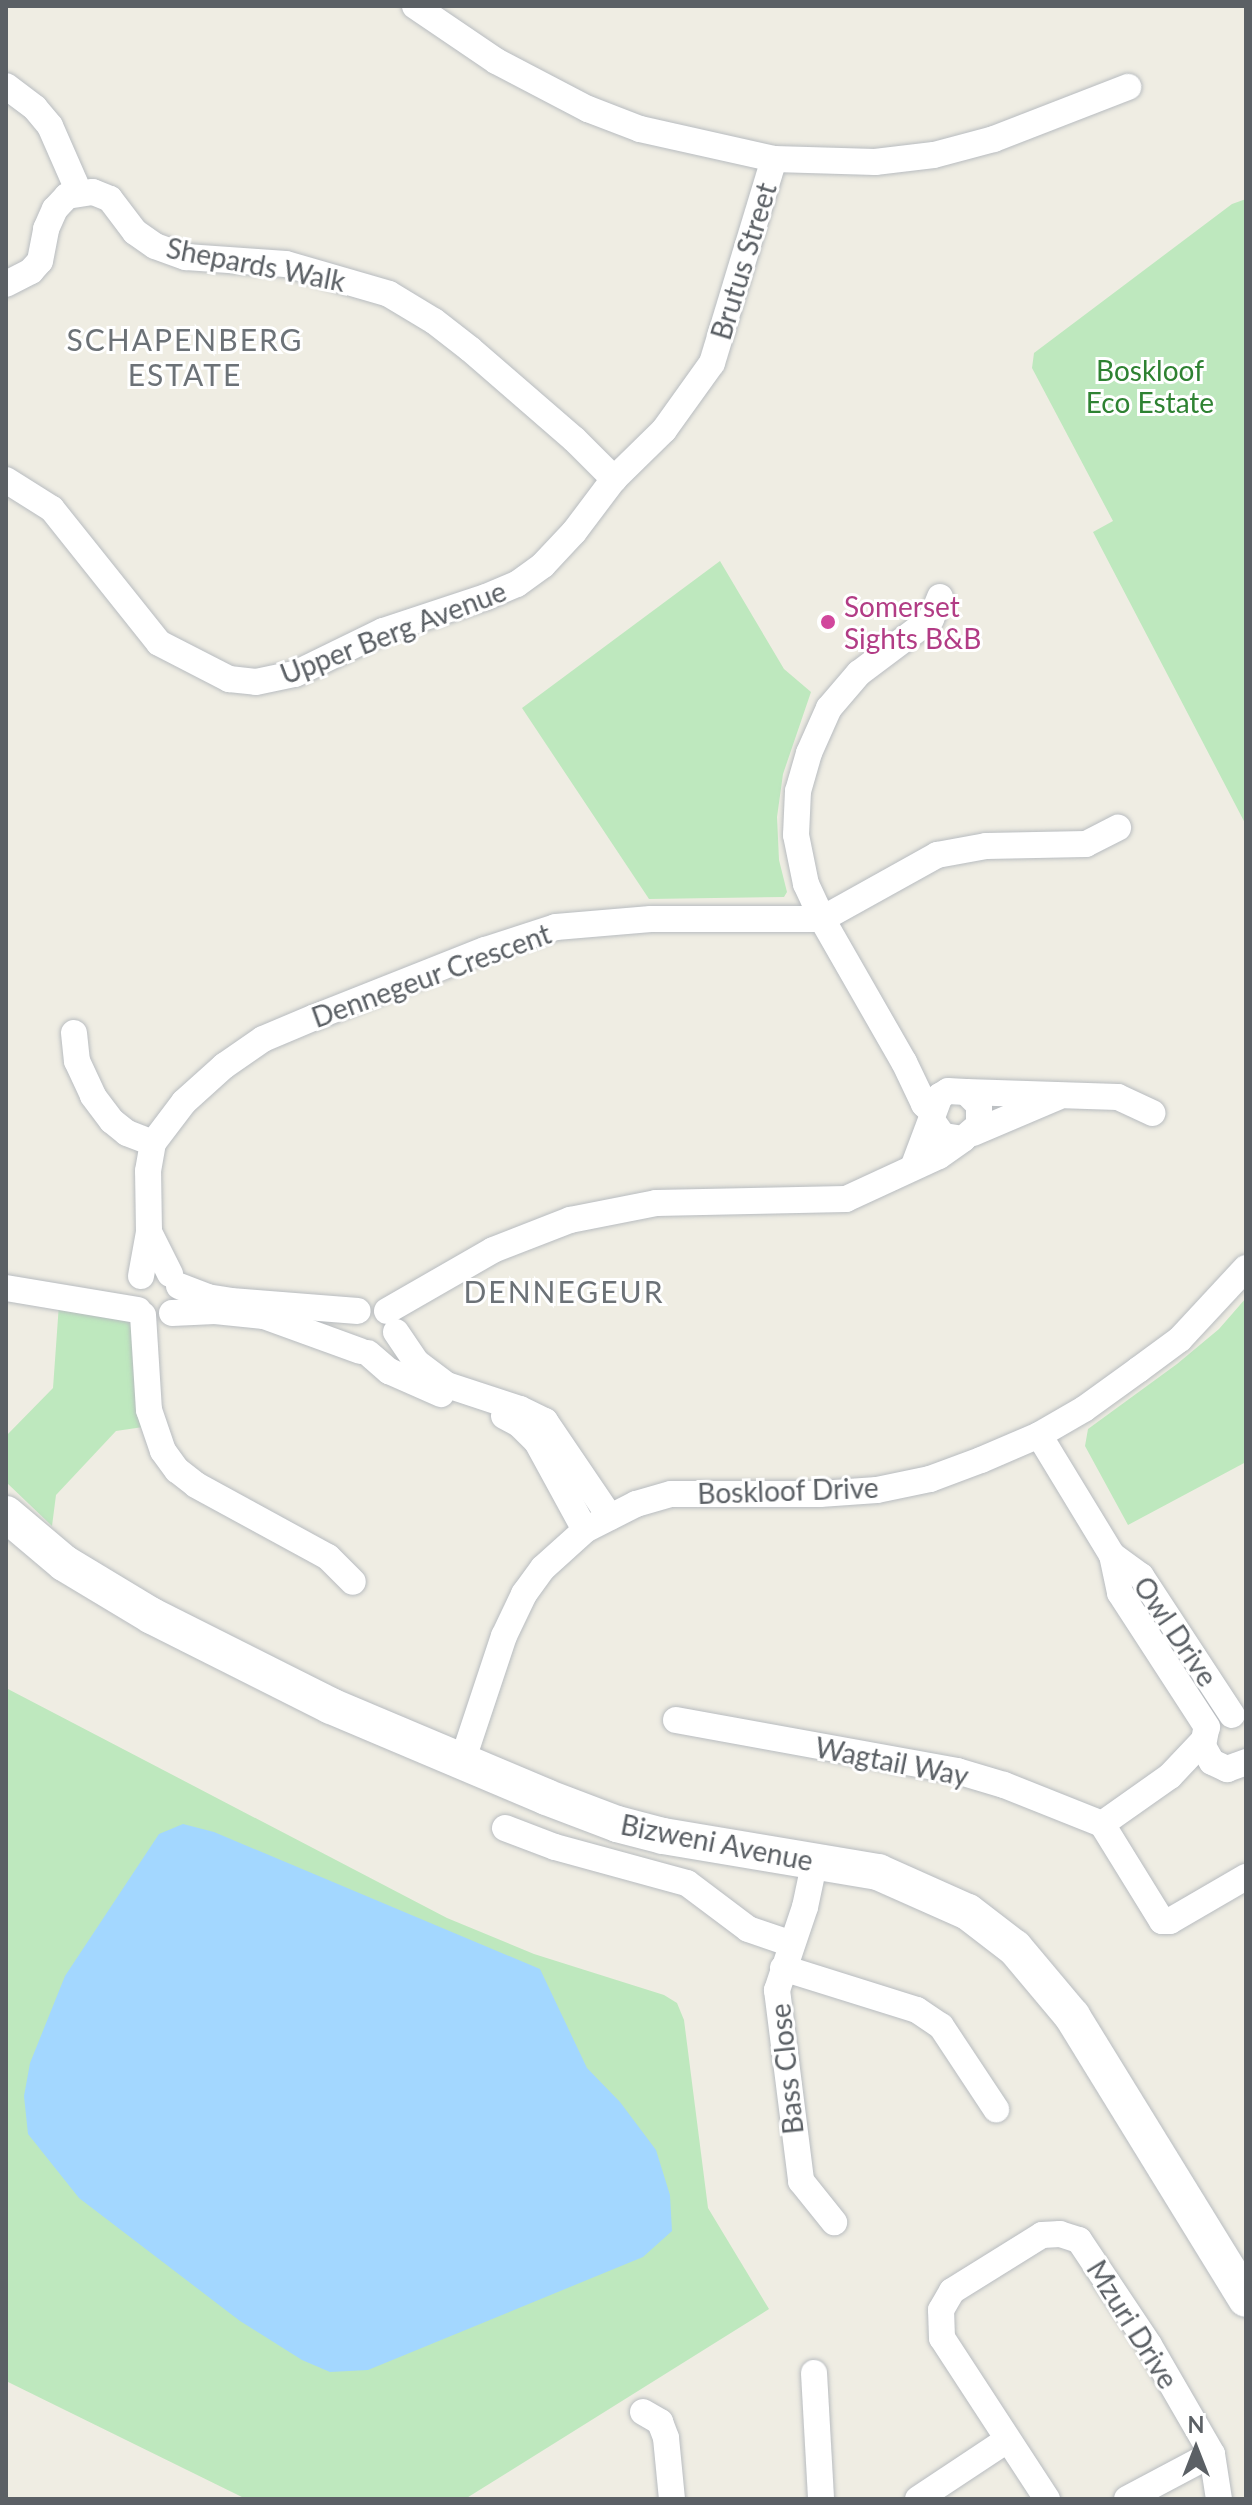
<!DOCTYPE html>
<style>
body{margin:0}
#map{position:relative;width:1252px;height:2505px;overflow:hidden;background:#efede3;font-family:Lato,sans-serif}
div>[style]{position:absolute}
.green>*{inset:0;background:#bee8be}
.water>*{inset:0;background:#a3d7ff}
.roads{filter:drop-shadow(0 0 2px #b8bcc0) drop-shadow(0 0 2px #b8bcc0)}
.street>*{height:26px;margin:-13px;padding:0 13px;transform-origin:13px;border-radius:13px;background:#fff}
.secondary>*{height:36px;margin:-18px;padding:0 18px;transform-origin:18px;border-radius:18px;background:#fff}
.dots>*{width:22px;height:22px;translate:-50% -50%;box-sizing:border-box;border:4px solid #fff;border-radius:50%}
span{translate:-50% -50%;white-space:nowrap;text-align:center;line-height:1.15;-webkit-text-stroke:6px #fff;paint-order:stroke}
.street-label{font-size:28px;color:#5b6065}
.park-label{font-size:28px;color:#2e8232}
.hotel-label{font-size:28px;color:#b23c85}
.left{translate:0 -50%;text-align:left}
.neighbourhood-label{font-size:30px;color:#6c7277;letter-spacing:2px}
.frame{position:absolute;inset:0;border:8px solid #5b6065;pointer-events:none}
.north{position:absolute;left:1156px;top:2409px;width:80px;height:80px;-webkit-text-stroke:6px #fff;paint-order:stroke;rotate:0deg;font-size:22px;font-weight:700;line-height:32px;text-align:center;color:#5b6065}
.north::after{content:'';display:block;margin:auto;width:28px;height:36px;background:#5b6065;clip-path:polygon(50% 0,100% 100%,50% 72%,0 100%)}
</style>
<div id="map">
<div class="green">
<i style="clip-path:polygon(1246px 199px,1246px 825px,1093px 532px,1113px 521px,1032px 368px,1034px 353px,1232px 204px)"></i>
<i style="clip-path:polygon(720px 561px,784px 669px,811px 692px,783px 774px,777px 817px,779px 860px,787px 892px,784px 897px,649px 899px,522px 708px)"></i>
<i style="clip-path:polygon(1246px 1298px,1246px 1462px,1128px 1525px,1085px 1446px,1088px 1429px,1177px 1364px,1219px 1329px)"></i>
<i style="clip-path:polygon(59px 1304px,133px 1322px,143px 1427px,116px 1431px,56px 1495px,52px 1526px,6px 1482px,6px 1436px,53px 1388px)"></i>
<i style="clip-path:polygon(6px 1688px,447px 1918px,534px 1954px,664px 1995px,677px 2003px,684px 2020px,708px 2208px,769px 2309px,465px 2499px,246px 2499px,6px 2381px)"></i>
</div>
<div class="water">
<i style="clip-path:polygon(183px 1824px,214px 1832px,540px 1969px,587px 2068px,620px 2102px,656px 2150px,670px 2195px,672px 2231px,643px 2257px,368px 2370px,330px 2372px,302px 2360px,240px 2321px,79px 2198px,28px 2134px,24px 2096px,30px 2063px,65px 1976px,159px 1834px)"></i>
</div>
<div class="roads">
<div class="street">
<i style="left:415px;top:6px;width:98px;rotate:34.2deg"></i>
<i style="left:496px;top:61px;width:104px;rotate:27.6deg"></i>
<i style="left:588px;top:109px;width:56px;rotate:21deg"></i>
<i style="left:640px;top:129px;width:137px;rotate:12.6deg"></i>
<i style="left:774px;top:159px;width:101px;rotate:1.7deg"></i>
<i style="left:875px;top:162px;width:59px;rotate:-6.8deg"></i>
<i style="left:934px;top:155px;width:62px;rotate:-14.9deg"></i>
<i style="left:994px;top:139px;width:144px;rotate:-21.2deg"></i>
<i style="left:6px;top:86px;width:36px;rotate:37deg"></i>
<i style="left:35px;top:108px;width:23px;rotate:50deg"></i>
<i style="left:50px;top:126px;width:72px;rotate:66.3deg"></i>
<i style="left:6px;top:284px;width:28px;rotate:-27deg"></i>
<i style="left:31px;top:271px;width:13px;rotate:-48deg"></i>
<i style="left:40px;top:261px;width:33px;rotate:-79deg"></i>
<i style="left:46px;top:229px;width:22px;rotate:-66deg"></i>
<i style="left:55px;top:209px;width:18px;rotate:-47deg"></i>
<i style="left:67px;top:196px;width:26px;rotate:-9deg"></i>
<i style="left:93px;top:192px;width:18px;rotate:22deg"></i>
<i style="left:110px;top:199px;width:41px;rotate:52.9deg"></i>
<i style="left:135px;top:232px;width:24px;rotate:35deg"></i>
<i style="left:155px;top:246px;width:33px;rotate:20deg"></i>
<i style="left:186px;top:257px;width:100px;rotate:4deg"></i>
<i style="left:286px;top:264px;width:107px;rotate:16.2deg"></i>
<i style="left:389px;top:294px;width:52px;rotate:31deg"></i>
<i style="left:434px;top:321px;width:46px;rotate:37.9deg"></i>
<i style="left:470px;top:349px;width:138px;rotate:40.9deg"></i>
<i style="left:574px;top:439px;width:57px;rotate:45deg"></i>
<i style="left:6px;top:480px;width:54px;rotate:32.2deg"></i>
<i style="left:52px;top:509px;width:171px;rotate:51.4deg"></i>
<i style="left:159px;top:643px;width:79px;rotate:27.2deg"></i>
<i style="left:229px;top:679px;width:27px;rotate:6deg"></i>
<i style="left:256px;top:682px;width:40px;rotate:-12deg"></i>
<i style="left:295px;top:674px;width:98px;rotate:-26deg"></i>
<i style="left:383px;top:631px;width:108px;rotate:-18.3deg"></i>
<i style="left:486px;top:597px;width:34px;rotate:-23deg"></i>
<i style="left:517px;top:584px;width:32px;rotate:-36deg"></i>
<i style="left:543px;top:565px;width:45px;rotate:-46.8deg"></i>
<i style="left:574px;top:532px;width:66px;rotate:-53deg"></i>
<i style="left:614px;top:479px;width:70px;rotate:-44.4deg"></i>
<i style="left:664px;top:430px;width:82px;rotate:-54.4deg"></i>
<i style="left:712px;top:363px;width:213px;rotate:-73.1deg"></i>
<i style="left:940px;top:597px;width:24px;rotate:112deg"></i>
<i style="left:931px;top:619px;width:90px;rotate:143.1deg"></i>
<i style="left:859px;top:673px;width:46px;rotate:130.6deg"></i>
<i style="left:829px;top:708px;width:49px;rotate:114deg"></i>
<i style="left:809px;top:753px;width:40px;rotate:106deg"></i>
<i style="left:798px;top:791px;width:44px;rotate:92.6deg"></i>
<i style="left:796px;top:835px;width:50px;rotate:78.5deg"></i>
<i style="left:806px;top:884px;width:38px;rotate:65deg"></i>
<i style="left:822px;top:919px;width:132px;rotate:-29.1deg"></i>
<i style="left:937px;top:855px;width:50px;rotate:-10.4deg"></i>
<i style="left:986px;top:846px;width:100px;rotate:-1.1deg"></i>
<i style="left:1086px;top:844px;width:36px;rotate:-27deg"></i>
<i style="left:74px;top:1033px;width:28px;rotate:84deg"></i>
<i style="left:77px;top:1061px;width:38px;rotate:65deg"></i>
<i style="left:93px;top:1096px;width:31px;rotate:53deg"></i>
<i style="left:112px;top:1121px;width:19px;rotate:39deg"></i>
<i style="left:127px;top:1133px;width:28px;rotate:21deg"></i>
<i style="left:966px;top:1092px;width:152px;rotate:1.9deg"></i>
<i style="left:1118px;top:1097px;width:38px;rotate:25deg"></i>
<i style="left:973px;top:1133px;width:92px;rotate:-23deg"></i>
<i style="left:914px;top:1165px;width:74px;rotate:-69.4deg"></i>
<i style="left:940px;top:1096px;width:9px;rotate:-32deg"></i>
<i style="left:948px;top:1091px;width:18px;rotate:3deg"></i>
<i style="left:966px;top:1092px;width:18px;rotate:45deg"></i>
<i style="left:979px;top:1105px;width:20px;rotate:90deg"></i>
<i style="left:979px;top:1125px;width:21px;rotate:139deg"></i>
<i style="left:963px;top:1139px;width:20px;rotate:-171deg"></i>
<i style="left:943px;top:1136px;width:19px;rotate:-125deg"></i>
<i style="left:149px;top:1232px;width:47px;rotate:63.4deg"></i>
<i style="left:141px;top:1276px;width:45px;rotate:-79.7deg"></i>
<i style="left:149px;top:1232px;width:61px;rotate:-90.9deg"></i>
<i style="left:148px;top:1171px;width:28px;rotate:-80deg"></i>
<i style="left:153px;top:1143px;width:51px;rotate:-52.9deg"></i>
<i style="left:184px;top:1102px;width:54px;rotate:-42deg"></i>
<i style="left:224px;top:1066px;width:47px;rotate:-34.7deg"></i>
<i style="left:263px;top:1039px;width:54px;rotate:-22.8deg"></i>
<i style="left:313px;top:1018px;width:185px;rotate:-21.6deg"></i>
<i style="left:485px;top:950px;width:75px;rotate:-17.9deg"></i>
<i style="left:556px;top:927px;width:95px;rotate:-4.8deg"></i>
<i style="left:651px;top:919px;width:171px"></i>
<i style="left:822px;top:919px;width:165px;rotate:60.2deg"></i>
<i style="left:904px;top:1062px;width:47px;rotate:64.5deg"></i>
<i style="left:924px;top:1104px;width:10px;rotate:45deg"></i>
<i style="left:179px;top:1286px;width:30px;rotate:21deg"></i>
<i style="left:207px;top:1297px;width:24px;rotate:9deg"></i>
<i style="left:231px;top:1301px;width:127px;rotate:4.5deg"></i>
<i style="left:6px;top:1288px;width:134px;rotate:9.5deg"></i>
<i style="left:387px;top:1311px;width:122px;rotate:-29.9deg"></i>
<i style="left:493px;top:1250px;width:83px;rotate:-21.3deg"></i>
<i style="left:570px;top:1220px;width:88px;rotate:-11.2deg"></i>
<i style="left:656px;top:1203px;width:190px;rotate:-1.2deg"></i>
<i style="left:846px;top:1199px;width:102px;rotate:-24.8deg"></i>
<i style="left:939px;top:1156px;width:29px;rotate:-35deg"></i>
<i style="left:172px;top:1313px;width:43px;rotate:-2.7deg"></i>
<i style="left:215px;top:1311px;width:49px;rotate:5.8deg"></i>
<i style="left:264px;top:1316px;width:102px;rotate:20deg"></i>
<i style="left:143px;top:1315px;width:95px;rotate:86.4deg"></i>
<i style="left:149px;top:1410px;width:43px;rotate:71.1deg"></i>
<i style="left:163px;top:1451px;width:24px;rotate:54deg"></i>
<i style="left:177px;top:1470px;width:24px;rotate:38deg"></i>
<i style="left:196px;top:1485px;width:150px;rotate:28.6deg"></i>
<i style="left:328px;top:1557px;width:35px;rotate:45deg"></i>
<i style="left:396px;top:1332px;width:36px;rotate:56deg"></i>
<i style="left:416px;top:1362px;width:39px;rotate:37deg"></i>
<i style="left:447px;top:1385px;width:77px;rotate:18.2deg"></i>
<i style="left:520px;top:1409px;width:28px;rotate:26deg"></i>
<i style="left:545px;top:1421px;width:116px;rotate:55.9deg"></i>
<i style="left:368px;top:1353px;width:28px;rotate:41deg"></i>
<i style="left:389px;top:1371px;width:57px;rotate:23.9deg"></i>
<i style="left:504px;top:1416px;width:17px;rotate:28deg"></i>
<i style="left:519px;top:1424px;width:25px;rotate:45deg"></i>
<i style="left:537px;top:1442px;width:100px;rotate:61.4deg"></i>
<i style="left:1039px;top:1435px;width:140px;rotate:58.7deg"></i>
<i style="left:1112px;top:1555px;width:39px;rotate:78deg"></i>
<i style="left:1120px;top:1593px;width:160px;rotate:57deg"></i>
<i style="left:1112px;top:1555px;width:36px;rotate:36deg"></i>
<i style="left:1141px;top:1576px;width:166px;rotate:56.8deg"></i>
<i style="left:676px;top:1720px;width:286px;rotate:10.3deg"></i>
<i style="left:957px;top:1771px;width:49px;rotate:16.6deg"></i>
<i style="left:1004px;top:1785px;width:105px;rotate:21.7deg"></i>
<i style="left:1206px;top:1730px;width:16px;rotate:101deg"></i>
<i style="left:1203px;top:1746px;width:18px;rotate:61deg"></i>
<i style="left:1212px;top:1762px;width:17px;rotate:25deg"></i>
<i style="left:1227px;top:1769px;width:20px;rotate:-20deg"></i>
<i style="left:462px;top:1762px;width:133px;rotate:-71.6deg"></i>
<i style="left:504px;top:1636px;width:47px;rotate:-64.5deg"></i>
<i style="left:524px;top:1594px;width:32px;rotate:-54deg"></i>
<i style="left:543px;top:1568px;width:57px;rotate:-42.1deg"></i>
<i style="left:585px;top:1530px;width:57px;rotate:-27deg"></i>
<i style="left:636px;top:1504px;width:36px;rotate:-16deg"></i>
<i style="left:671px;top:1494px;width:149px"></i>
<i style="left:820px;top:1494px;width:57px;rotate:-4deg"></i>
<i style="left:877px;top:1490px;width:54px;rotate:-11.7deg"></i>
<i style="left:930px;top:1479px;width:54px;rotate:-20.4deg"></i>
<i style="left:981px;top:1460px;width:63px;rotate:-23.3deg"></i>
<i style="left:1039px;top:1435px;width:52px;rotate:-30deg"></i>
<i style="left:1084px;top:1409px;width:67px;rotate:-35.8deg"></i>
<i style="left:1138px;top:1370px;width:52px;rotate:-36.4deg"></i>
<i style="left:1180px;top:1339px;width:97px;rotate:-47.1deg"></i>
<i style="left:1102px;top:1824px;width:114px;rotate:58.3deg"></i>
<i style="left:1162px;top:1921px;width:8px"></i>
<i style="left:1170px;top:1921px;width:88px;rotate:-30.1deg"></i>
<i style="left:1102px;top:1824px;width:83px;rotate:-35.2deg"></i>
<i style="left:1170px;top:1776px;width:48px;rotate:-46.7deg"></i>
<i style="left:505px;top:1828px;width:53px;rotate:20.8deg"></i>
<i style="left:555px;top:1847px;width:137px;rotate:15.3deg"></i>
<i style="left:687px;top:1883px;width:76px;rotate:37deg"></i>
<i style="left:748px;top:1929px;width:46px;rotate:18.8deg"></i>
<i style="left:815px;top:1860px;width:48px;rotate:102deg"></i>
<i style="left:805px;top:1907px;width:88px;rotate:108.6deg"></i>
<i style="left:777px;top:1990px;width:193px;rotate:82.8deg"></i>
<i style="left:801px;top:2181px;width:53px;rotate:51.2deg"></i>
<i style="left:783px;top:1968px;width:140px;rotate:17.4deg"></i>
<i style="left:917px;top:2010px;width:29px;rotate:34deg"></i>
<i style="left:941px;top:2026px;width:100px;rotate:56.5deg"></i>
<i style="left:814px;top:2373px;width:126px;rotate:86.8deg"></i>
<i style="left:643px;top:2412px;width:20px;rotate:30deg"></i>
<i style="left:660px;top:2422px;width:17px;rotate:69deg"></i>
<i style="left:666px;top:2438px;width:61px;rotate:84.4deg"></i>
<i style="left:918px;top:2499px;width:107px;rotate:-33.5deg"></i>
<i style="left:1047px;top:2499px;width:192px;rotate:-123.1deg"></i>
<i style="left:942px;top:2338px;width:28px;rotate:-92deg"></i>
<i style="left:941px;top:2310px;width:22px;rotate:-60deg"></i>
<i style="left:952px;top:2291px;width:106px;rotate:-31.9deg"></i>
<i style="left:1042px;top:2235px;width:18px;rotate:-3deg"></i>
<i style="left:1060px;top:2234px;width:20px;rotate:18deg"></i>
<i style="left:1079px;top:2240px;width:126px;rotate:56.3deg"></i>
<i style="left:1149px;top:2345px;width:126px;rotate:60deg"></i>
<i style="left:1212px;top:2454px;width:46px;rotate:81.2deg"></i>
<i style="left:1127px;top:2499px;width:96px;rotate:-27.9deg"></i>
</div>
<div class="secondary">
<i style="left:6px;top:1514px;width:76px;rotate:40.2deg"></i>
<i style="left:64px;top:1563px;width:103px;rotate:31.1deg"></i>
<i style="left:152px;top:1616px;width:200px;rotate:26.7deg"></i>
<i style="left:331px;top:1706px;width:233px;rotate:22.9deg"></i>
<i style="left:546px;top:1797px;width:76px;rotate:20.8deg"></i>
<i style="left:617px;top:1824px;width:48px;rotate:14.6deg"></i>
<i style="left:663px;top:1836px;width:218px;rotate:9.5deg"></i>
<i style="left:878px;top:1872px;width:98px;rotate:24deg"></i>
<i style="left:968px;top:1912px;width:59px;rotate:37.5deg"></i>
<i style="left:1015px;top:1948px;width:89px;rotate:50deg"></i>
<i style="left:1072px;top:2016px;width:332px;rotate:58.4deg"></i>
</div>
</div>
<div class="dots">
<i style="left:828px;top:622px;background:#d1479c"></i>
</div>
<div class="street-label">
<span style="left:743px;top:261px;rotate:-73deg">Brutus Street</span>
<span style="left:256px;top:264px;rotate:11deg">Shepards Walk</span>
<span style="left:393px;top:632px;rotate:-21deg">Upper Berg Avenue</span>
<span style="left:431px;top:975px;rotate:-20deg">Dennegeur Crescent</span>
<span style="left:788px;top:1490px;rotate:-2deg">Boskloof Drive</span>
<span style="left:1176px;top:1631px;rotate:56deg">Owl Drive</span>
<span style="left:892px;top:1761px;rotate:11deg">Wagtail Way</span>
<span style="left:717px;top:1842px;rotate:11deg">Bizweni Avenue</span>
<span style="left:786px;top:2069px;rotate:-96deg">Bass Close</span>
<span style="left:1133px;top:2324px;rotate:58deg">Mzuri Drive</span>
</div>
<div class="park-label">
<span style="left:1150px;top:386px">Boskloof<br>Eco Estate</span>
</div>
<div class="hotel-label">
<span class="left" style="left:844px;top:622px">Somerset<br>Sights B&amp;B</span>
</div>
<div class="neighbourhood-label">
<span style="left:185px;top:356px">SCHAPENBERG<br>ESTATE</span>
<span style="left:564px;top:1291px">DENNEGEUR</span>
</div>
<div class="frame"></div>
<div class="north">N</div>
</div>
